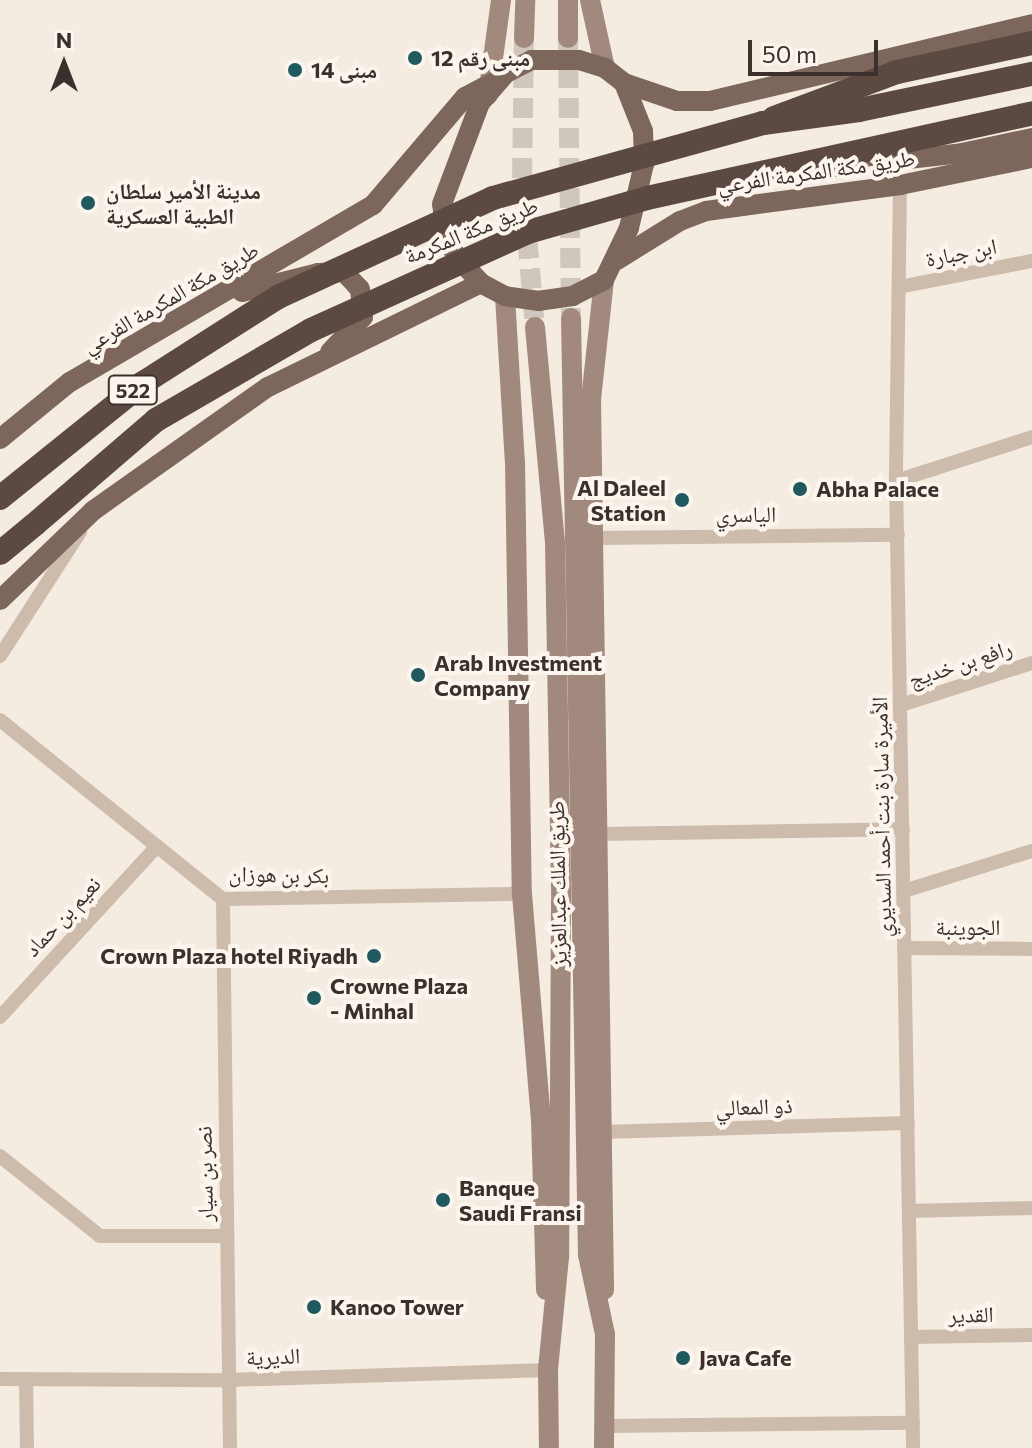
<!DOCTYPE html>
<meta charset="utf-8">
<style>
body{margin:0}
#map{position:relative;width:1032px;height:1448px;overflow:hidden;background:#f4ebe1;font-family:Commissioner,"Noto Naskh Arabic",sans-serif}
div>[style]{position:absolute}
.secondary-tunnel>*{height:20px;margin-top:-10px;transform-origin:0;background:repeating-linear-gradient(90deg,#cfc6bd 0 20px,transparent 0 30px)}
.street>*{height:14px;margin:-7px;padding:0 7px;transform-origin:7px;border-radius:7px;background:#cdbbac}
.secondary>*{height:20px;margin:-10px;padding:0 10px;transform-origin:10px;border-radius:10px;background:#a18a7d}
.primary>*{height:20px;margin:-10px;padding:0 10px;transform-origin:10px;border-radius:10px;background:#7d675c}
.highway>*{height:24px;margin:-12px;padding:0 12px;transform-origin:12px;border-radius:12px;background:#5c4a42}
.highway-bridge>*{height:24px;margin:-12px;padding:0 12px;transform-origin:12px;border-radius:12px;background:#5c4a42}
.dots>*{width:22px;height:22px;translate:-50% -50%;box-sizing:border-box;border:4px solid #fbf5ee;border-radius:50%}
span{translate:-50% -50%;white-space:nowrap;text-align:center;line-height:1.15;-webkit-text-stroke:8px #fbf5ee;paint-order:stroke}
.shield-label span{padding:2px 6px;background:#fbf5ee;border:2px solid;border-radius:6px;-webkit-text-stroke-width:0}
.shield-label{font-size:20px;color:#3b302b;font-weight:700}
.poi-label{font-size:22px;color:#3b302b;font-weight:700}
.left{translate:0 -50%;text-align:left}
.right{translate:-100% -50%;text-align:right}
.street-label{font-size:22px;color:#3b302b}
.north{position:absolute;left:24px;top:24px;width:80px;height:80px;-webkit-text-stroke:6px #fbf5ee;paint-order:stroke;rotate:0deg;font-size:22px;font-weight:700;line-height:32px;text-align:center;color:#3b302b}
.north::after{content:'';display:block;margin:auto;width:28px;height:36px;background:#3b302b;clip-path:polygon(50% 0,100% 100%,50% 72%,0 100%)}
.scale{position:absolute;left:748px;top:40px;width:130px;height:36px;box-sizing:border-box;border:4px solid #3b302b;border-top:0;padding-left:10px;font-size:24px;line-height:28px;white-space:nowrap;color:#3b302b;-webkit-text-stroke:6px #fbf5ee;paint-order:stroke}
</style>
<div id="map">
<div class="secondary-tunnel">
<i style="left:524px;top:38px;width:141px;rotate:90.8deg"></i>
<i style="left:522px;top:179px;width:149px;rotate:85deg"></i>
<i style="left:568px;top:38px;width:276px;rotate:89.4deg"></i>
</div>
<div class="street">
<i style="left:900px;top:185px;width:296px;rotate:90.8deg"></i>
<i style="left:896px;top:481px;width:967px;rotate:88.99deg"></i>
<i style="left:899px;top:287px;width:136px;rotate:-11.1deg"></i>
<i style="left:896px;top:481px;width:143px;rotate:-17.9deg"></i>
<i style="left:595px;top:538px;width:303px;rotate:-0.6deg"></i>
<i style="left:0;top:656px;width:148px;rotate:-57.2deg"></i>
<i style="left:901px;top:705px;width:138px;rotate:-17.8deg"></i>
<i style="left:0;top:720px;width:286px;rotate:38.8deg"></i>
<i style="left:223px;top:899px;width:299px;rotate:-1deg"></i>
<i style="left:598px;top:834px;width:305px;rotate:-0.9deg"></i>
<i style="left:904px;top:891px;width:134px;rotate:-17.4deg"></i>
<i style="left:223px;top:899px;width:549px;rotate:89.27deg"></i>
<i style="left:904px;top:948px;width:128px;rotate:0.4deg"></i>
<i style="left:0;top:1017px;width:232px;rotate:-47.4deg"></i>
<i style="left:602px;top:1132px;width:306px;rotate:-1.7deg"></i>
<i style="left:0;top:1156px;width:128px;rotate:38.7deg"></i>
<i style="left:100px;top:1236px;width:126px"></i>
<i style="left:909px;top:1211px;width:123px;rotate:-1.4deg"></i>
<i style="left:911px;top:1337px;width:121px;rotate:-0.9deg"></i>
<i style="left:0;top:1379px;width:228px;rotate:0.3deg"></i>
<i style="left:228px;top:1380px;width:320px;rotate:-1.8deg"></i>
<i style="left:26px;top:1379px;width:69px;rotate:89.2deg"></i>
<i style="left:605px;top:1426px;width:308px;rotate:-0.6deg"></i>
</div>
<div class="secondary">
<i style="left:568px;top:0;width:38px;rotate:90deg"></i>
<i style="left:590px;top:0;width:70px;rotate:77.6deg"></i>
<i style="left:524px;top:38px;width:38px;rotate:-88deg"></i>
<i style="left:488px;top:95px;width:96px;rotate:-82.2deg"></i>
<i style="left:604px;top:280px;width:121px;rotate:96.2deg"></i>
<i style="left:591px;top:400px;width:890px;rotate:89.16deg"></i>
<i style="left:505px;top:296px;width:166px;rotate:86.6deg"></i>
<i style="left:515px;top:462px;width:432px;rotate:89.1deg"></i>
<i style="left:522px;top:894px;width:227px;rotate:85.2deg"></i>
<i style="left:541px;top:1120px;width:170px;rotate:88.3deg"></i>
<i style="left:571px;top:318px;width:937px;rotate:88.96deg"></i>
<i style="left:588px;top:1255px;width:81px;rotate:77.9deg"></i>
<i style="left:605px;top:1334px;width:114px;rotate:90.5deg"></i>
<i style="left:535px;top:327px;width:217px;rotate:84.7deg"></i>
<i style="left:555px;top:543px;width:360px;rotate:89deg"></i>
<i style="left:561px;top:903px;width:354px;rotate:90.3deg"></i>
<i style="left:559px;top:1257px;width:114px;rotate:95.6deg"></i>
<i style="left:548px;top:1370px;width:78px;rotate:89.3deg"></i>
</div>
<div class="primary">
<i style="left:531px;top:60px;width:48px"></i>
<i style="left:579px;top:60px;width:27px;rotate:17deg"></i>
<i style="left:605px;top:68px;width:24px;rotate:38deg"></i>
<i style="left:624px;top:83px;width:52px;rotate:68.4deg"></i>
<i style="left:643px;top:131px;width:33px;rotate:88deg"></i>
<i style="left:644px;top:164px;width:66px;rotate:103.2deg"></i>
<i style="left:629px;top:228px;width:58px;rotate:115.7deg"></i>
<i style="left:604px;top:280px;width:35px;rotate:153deg"></i>
<i style="left:573px;top:296px;width:34px;rotate:172deg"></i>
<i style="left:539px;top:301px;width:34px;rotate:-172deg"></i>
<i style="left:505px;top:296px;width:27px;rotate:-152deg"></i>
<i style="left:481px;top:283px;width:37px;rotate:-133deg"></i>
<i style="left:456px;top:256px;width:23px;rotate:-115deg"></i>
<i style="left:446px;top:235px;width:31px;rotate:-97deg"></i>
<i style="left:442px;top:204px;width:108px;rotate:-69.4deg"></i>
<i style="left:480px;top:103px;width:40px;rotate:-49deg"></i>
<i style="left:506px;top:73px;width:28px;rotate:-27deg"></i>
<i style="left:624px;top:83px;width:56px;rotate:18.8deg"></i>
<i style="left:677px;top:101px;width:33px"></i>
<i style="left:710px;top:101px;width:331px;rotate:-13.4deg"></i>
<i style="left:809px;top:170px;width:154px;rotate:-6.3deg"></i>
<i style="left:962px;top:153px;width:72px;rotate:-12.1deg"></i>
<i style="left:617px;top:260px;width:74px;rotate:-31.8deg"></i>
<i style="left:680px;top:221px;width:28px;rotate:-21deg"></i>
<i style="left:706px;top:211px;width:196px;rotate:-7.6deg"></i>
<i style="left:900px;top:185px;width:135px;rotate:-11.6deg"></i>
<i style="left:242px;top:292px;width:78px;rotate:-14deg"></i>
<i style="left:318px;top:273px;width:26px;rotate:-2deg"></i>
<i style="left:344px;top:272px;width:23px;rotate:47deg"></i>
<i style="left:360px;top:289px;width:28px;rotate:84deg"></i>
<i style="left:363px;top:317px;width:48px;rotate:133.3deg"></i>
<i style="left:0;top:439px;width:90px;rotate:-39.2deg"></i>
<i style="left:70px;top:382px;width:351px;rotate:-30.3deg"></i>
<i style="left:373px;top:205px;width:142px;rotate:-49.6deg"></i>
<i style="left:465px;top:97px;width:32px;rotate:-28deg"></i>
<i style="left:0;top:600px;width:130px;rotate:-43.8deg"></i>
<i style="left:94px;top:510px;width:213px;rotate:-35.3deg"></i>
<i style="left:268px;top:387px;width:237px;rotate:-26deg"></i>
</div>
<div class="highway">
<i style="left:774px;top:118px;width:131px;rotate:-20.5deg"></i>
<i style="left:897px;top:72px;width:138px;rotate:-12.1deg"></i>
<i style="left:0;top:498px;width:184px;rotate:-38.8deg"></i>
<i style="left:143px;top:383px;width:160px;rotate:-32.5deg"></i>
<i style="left:0;top:553px;width:44px;rotate:-39.5deg"></i>
</div>
<div class="highway-bridge">
<i style="left:278px;top:297px;width:237px;rotate:-24.7deg"></i>
<i style="left:493px;top:198px;width:280px;rotate:-15.5deg"></i>
<i style="left:763px;top:123px;width:97px;rotate:-7.7deg"></i>
<i style="left:859px;top:110px;width:177px;rotate:-11.8deg"></i>
<i style="left:34px;top:525px;width:161px;rotate:-40.7deg"></i>
<i style="left:156px;top:420px;width:179px;rotate:-30.1deg"></i>
<i style="left:311px;top:330px;width:238px;rotate:-24.3deg"></i>
<i style="left:528px;top:232px;width:124px;rotate:-15.9deg"></i>
<i style="left:647px;top:198px;width:394px;rotate:-12.4deg"></i>
</div>
<div class="dots">
<i style="left:415px;top:58px;background:#1f5a5e"></i>
<i style="left:295px;top:70px;background:#1f5a5e"></i>
<i style="left:88px;top:203px;background:#1f5a5e"></i>
<i style="left:800px;top:489px;background:#1f5a5e"></i>
<i style="left:682px;top:500px;background:#1f5a5e"></i>
<i style="left:418px;top:675px;background:#1f5a5e"></i>
<i style="left:374px;top:956px;background:#1f5a5e"></i>
<i style="left:314px;top:998px;background:#1f5a5e"></i>
<i style="left:443px;top:1200px;background:#1f5a5e"></i>
<i style="left:314px;top:1307px;background:#1f5a5e"></i>
<i style="left:683px;top:1358px;background:#1f5a5e"></i>
</div>
<div class="shield-label">
<span style="left:133px;top:390px">522</span>
</div>
<div class="poi-label">
<span class="left" style="left:431px;top:58px">مبنى رقم 12</span>
<span class="left" style="left:311px;top:70px">مبنى 14</span>
<span class="left" style="left:106px;top:203px">مدينة الأمير سلطان<br>الطبية العسكرية</span>
<span class="right" style="left:666px;top:500px">Al Daleel<br>Station</span>
<span class="left" style="left:816px;top:489px">Abha Palace</span>
<span class="left" style="left:434px;top:675px">Arab Investment<br>Company</span>
<span class="right" style="left:358px;top:956px">Crown Plaza hotel Riyadh</span>
<span class="left" style="left:330px;top:998px">Crowne Plaza<br>- Minhal</span>
<span class="left" style="left:459px;top:1200px">Banque<br>Saudi Fransi</span>
<span class="left" style="left:330px;top:1307px">Kanoo Tower</span>
<span class="left" style="left:699px;top:1358px">Java Cafe</span>
</div>
<div class="street-label">
<span style="left:816px;top:171px;rotate:-8deg">طريق مكة المكرمة الفرعي</span>
<span style="left:471px;top:230px;rotate:-22deg">طريق مكة المكرمة</span>
<span style="left:961px;top:252px;rotate:-11deg">ابن جبارة</span>
<span style="left:170px;top:297px;rotate:-30deg">طريق مكة المكرمة الفرعي</span>
<span style="left:746px;top:514px">الياسري</span>
<span style="left:960px;top:663px;rotate:-18deg">رافع بن خديج</span>
<span style="left:881px;top:817px;rotate:-91deg">الأميرة سارة بنت أحمد السديري</span>
<span style="left:279px;top:874px;rotate:1deg">بكر بن هوزان</span>
<span style="left:557px;top:884px;rotate:-91deg">طريق الملك عبدالعزيز</span>
<span style="left:62px;top:916px;rotate:-47deg">نعيم بن حماد</span>
<span style="left:968px;top:927px">الجوينبة</span>
<span style="left:754px;top:1106px;rotate:-2deg">ذو المعالي</span>
<span style="left:204px;top:1174px;rotate:-91deg">نصر بن سيار</span>
<span style="left:971px;top:1314px;rotate:-1deg">القدير</span>
<span style="left:273px;top:1356px;rotate:-2deg">الديرية</span>
</div>
<div class="north">N</div>
<div class="scale">50 m</div>
</div>
